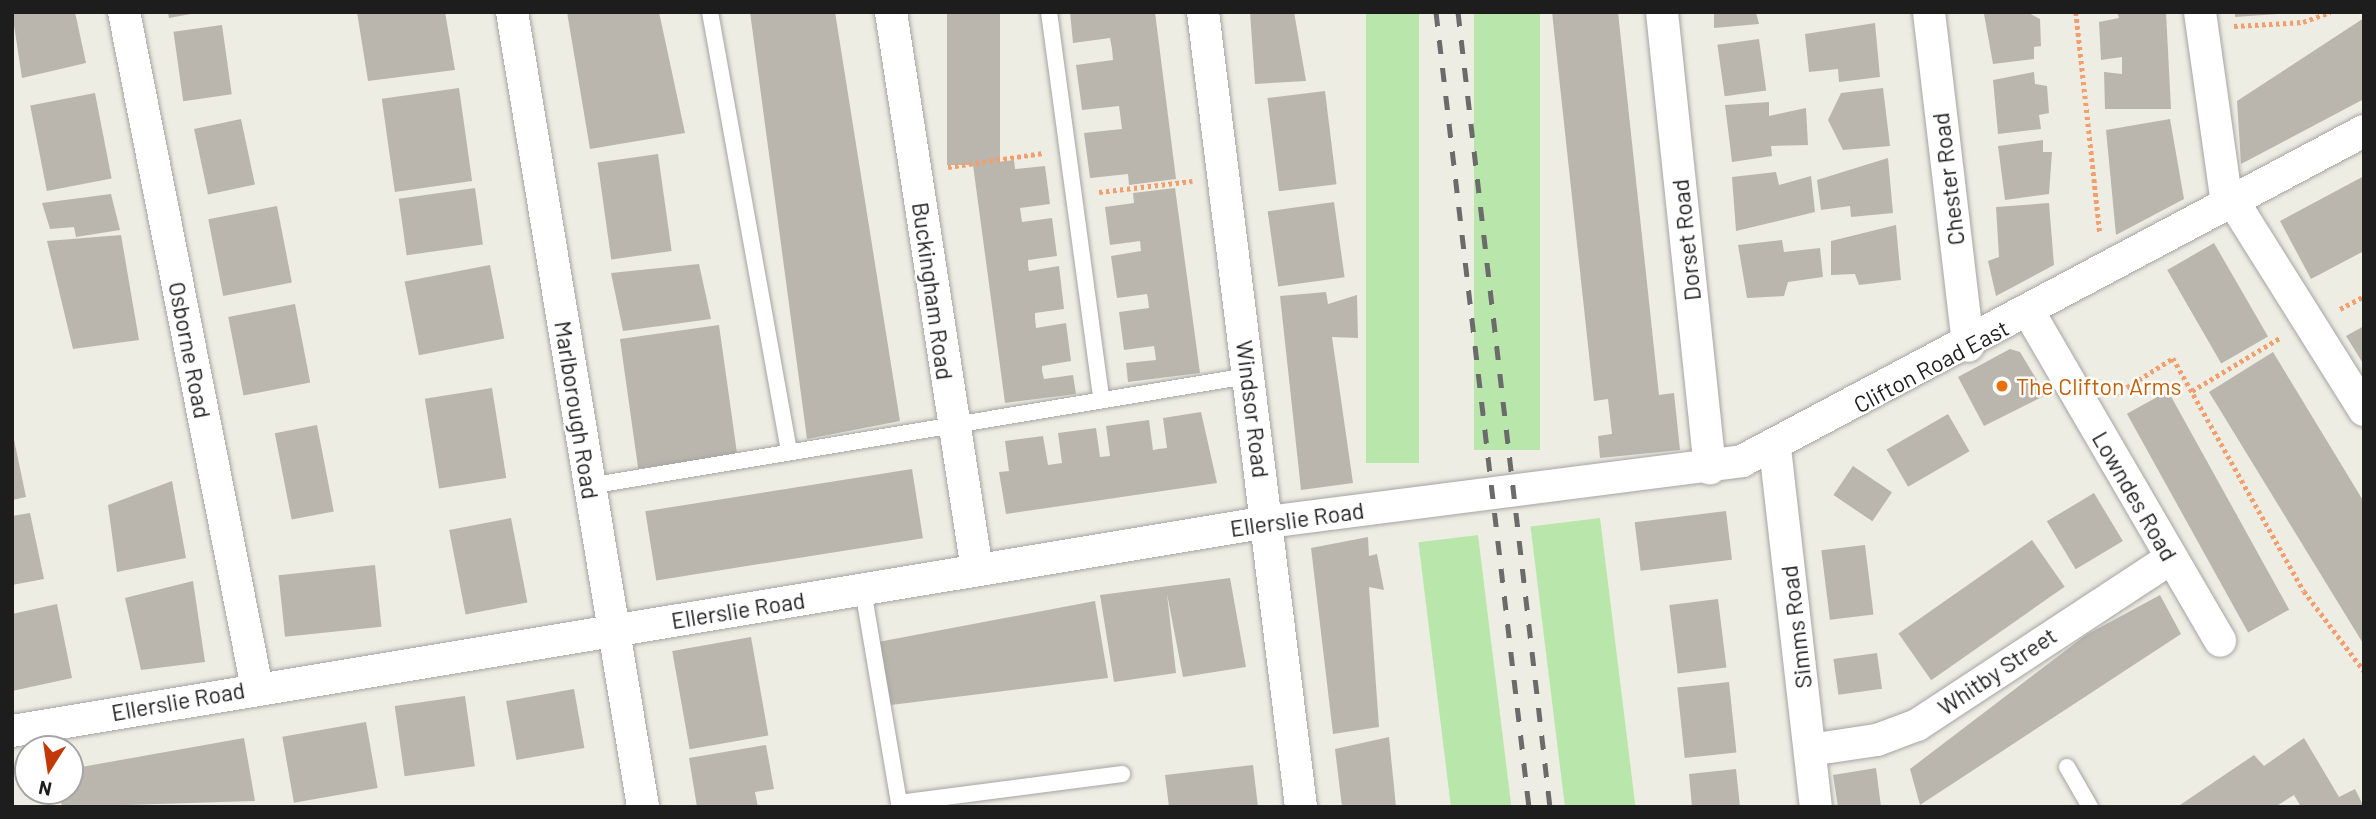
<!DOCTYPE html>
<style>
body{margin:0}
#map{position:relative;width:2376px;height:819px;overflow:hidden;background:#eeede3;font-family:Barlow,sans-serif}
div>[style]{position:absolute}
.grass>*{inset:0;background:#b9e6ab;transform-origin:0 0}
.building>*{inset:0;background:#bab6ad;transform-origin:0 0}
.path>*{height:4.5px;margin-top:-2.25px;transform-origin:0;background:repeating-linear-gradient(90deg,#f39e6f 0 3.5px,transparent 0 7px)}
.roads{filter:drop-shadow(0 0 2px #a4a4a4) drop-shadow(0 0 2px #a4a4a4)}
.lane>*{height:16px;margin:-8px;padding:0 8px;transform-origin:8px;border-radius:8px;background:#fff}
.street>*{height:32px;margin:-16px;padding:0 16px;transform-origin:16px;border-radius:16px;background:#fff}
.rail>*{height:5px;margin-top:-2.5px;transform-origin:0;background:repeating-linear-gradient(90deg,#6b6b6b 0 14px,transparent 0 28px)}
.dots>*{width:19px;height:19px;translate:-50% -50%;box-sizing:border-box;border:4px solid #fff;border-radius:50%}
span{translate:-50% -50%;white-space:nowrap;text-align:center;line-height:1.15;-webkit-text-stroke:5px #fff;paint-order:stroke}
.street-label{font-size:23px;color:#1d1d1d}
.food-label{font-size:23px;color:#c56008}
.left{translate:0 -50%;text-align:left}
.frame{position:absolute;inset:0;border:14px solid #1d1d1d;pointer-events:none}
.north{position:absolute;left:14px;top:735px;width:70px;height:70px;box-sizing:border-box;background:#fff;border:2px solid #a5a5a5;border-radius:50%;rotate:192deg;font-size:19px;font-weight:700;line-height:28px;text-align:center;color:#1d1d1d}
.north::after{content:'';display:block;margin:auto;width:24px;height:32px;background:#c13809;clip-path:polygon(50% 0,100% 100%,50% 72%,0 100%)}
</style>
<div id="map">
<div class="grass">
<i style="left:1366px;top:12px;width:53px;height:451px"></i>
<i style="left:1474px;top:12px;width:66px;height:438px"></i>
<i style="left:1600px;top:518px;width:291px;height:70px;rotate:83deg"></i>
<i style="left:1478px;top:535px;width:274px;height:60px;rotate:83deg"></i>
</div>
<div class="building">
<i style="clip-path:polygon(12px 12px,75px 12px,86px 63px,22px 78px)"></i>
<i style="clip-path:polygon(168px 12px,191px 12px,191px 14px,169px 18px)"></i>
<i style="clip-path:polygon(357px 12px,445px 12px,455px 70px,368px 81px)"></i>
<i style="clip-path:polygon(567px 12px,659px 12px,685px 133px,590px 149px)"></i>
<i style="clip-path:polygon(750px 12px,835px 12px,900px 421px,807px 439px)"></i>
<i style="left:947px;top:12px;width:53px;height:153px"></i>
<i style="clip-path:polygon(1070px 12px,1155px 12px,1176px 179px,1129px 185px,1128px 174px,1090px 178px,1084px 133px,1122px 129px,1119px 106px,1082px 110px,1076px 65px,1113px 60px,1112px 49px,1110px 38px,1073px 43px)"></i>
<i style="clip-path:polygon(1250px 12px,1294px 12px,1306px 81px,1255px 84px)"></i>
<i style="clip-path:polygon(1552px 12px,1618px 12px,1659px 395px,1674px 393px,1680px 450px,1600px 458px,1598px 436px,1612px 434px,1608px 399px,1594px 401px)"></i>
<i style="clip-path:polygon(1714px 12px,1756px 12px,1759px 24px,1714px 28px)"></i>
<i style="clip-path:polygon(2027px 12px,2040px 19px,2041px 46px,2034px 47px,2034px 59px,1993px 64px,1984px 14px)"></i>
<i style="clip-path:polygon(2117px 12px,2166px 12px,2171px 109px,2105px 109px,2104px 72px,2122px 74px,2122px 57px,2101px 60px,2099px 22px,2119px 18px)"></i>
<i style="clip-path:polygon(2235px 12px,2292px 12px,2293px 13px,2235px 17px)"></i>
<i style="clip-path:polygon(2364px 18px,2364px 99px,2241px 164px,2237px 101px)"></i>
<i style="clip-path:polygon(1875px 23px,1880px 77px,1839px 82px,1838px 69px,1809px 72px,1805px 34px)"></i>
<i style="left:222px;top:25px;width:70px;height:49px;rotate:82deg"></i>
<i style="left:1759px;top:39px;width:52px;height:42px;rotate:82deg"></i>
<i style="clip-path:polygon(2034px 72px,2035px 84px,2047px 86px,2049px 113px,2039px 115px,2041px 129px,1998px 134px,1993px 80px)"></i>
<i style="left:459px;top:88px;width:94px;height:78px;rotate:82deg"></i>
<i style="clip-path:polygon(1883px 88px,1890px 146px,1843px 150px,1828px 120px,1841px 93px)"></i>
<i style="left:1325px;top:91px;width:94px;height:58px;rotate:83deg"></i>
<i style="left:95px;top:93px;width:87px;height:66px;rotate:79deg"></i>
<i style="clip-path:polygon(1769px 102px,1769px 116px,1806px 108px,1808px 145px,1771px 146px,1772px 156px,1732px 162px,1725px 105px)"></i>
<i style="left:241px;top:119px;width:67px;height:48px;rotate:78deg"></i>
<i style="clip-path:polygon(2170px 119px,2184px 199px,2116px 235px,2106px 130px)"></i>
<i style="clip-path:polygon(2043px 140px,2043px 152px,2052px 152px,2049px 194px,2005px 200px,1998px 146px)"></i>
<i style="left:658px;top:154px;width:98px;height:61px;rotate:82deg"></i>
<i style="clip-path:polygon(1888px 158px,1893px 213px,1851px 217px,1850px 206px,1821px 210px,1817px 180px)"></i>
<i style="clip-path:polygon(1014px 160px,1015px 169px,1045px 166px,1050px 204px,1020px 208px,1022px 222px,1052px 218px,1057px 256px,1028px 260px,1028px 265px,1029px 271px,1059px 266px,1064px 309px,1035px 313px,1035px 318px,1036px 328px,1066px 323px,1071px 361px,1042px 366px,1042px 371px,1044px 379px,1073px 375px,1076px 394px,1005px 403px,973px 165px)"></i>
<i style="clip-path:polygon(1776px 172px,1779px 185px,1811px 176px,1815px 212px,1736px 231px,1732px 177px)"></i>
<i style="clip-path:polygon(2364px 176px,2364px 251px,2311px 279px,2280px 221px)"></i>
<i style="left:475px;top:188px;width:57px;height:77px;rotate:82deg"></i>
<i style="clip-path:polygon(1175px 188px,1200px 373px,1128px 382px,1126px 363px,1156px 360px,1155px 352px,1154px 346px,1124px 350px,1119px 312px,1149px 308px,1148px 299px,1147px 294px,1117px 298px,1111px 256px,1141px 251px,1140px 241px,1110px 245px,1105px 207px,1134px 203px,1133px 193px)"></i>
<i style="clip-path:polygon(111px 194px,120px 230px,76px 237px,74px 227px,50px 229px,42px 203px)"></i>
<i style="left:1334px;top:202px;width:76px;height:67px;rotate:82deg"></i>
<i style="clip-path:polygon(2049px 203px,2054px 265px,1996px 296px,1988px 261px,1999px 257px,1996px 207px)"></i>
<i style="left:277px;top:206px;width:78px;height:70px;rotate:79deg"></i>
<i style="clip-path:polygon(1896px 225px,1901px 280px,1859px 285px,1855px 274px,1831px 275px,1831px 241px)"></i>
<i style="clip-path:polygon(121px 235px,139px 340px,73px 349px,47px 241px)"></i>
<i style="clip-path:polygon(1782px 240px,1784px 252px,1820px 248px,1823px 277px,1788px 282px,1784px 296px,1747px 298px,1738px 245px)"></i>
<i style="left:2214px;top:243px;width:108px;height:54px;rotate:60deg"></i>
<i style="clip-path:polygon(699px 264px,711px 319px,623px 331px,611px 273px)"></i>
<i style="left:490px;top:265px;width:75px;height:87px;rotate:79deg"></i>
<i style="clip-path:polygon(1326px 292px,1328px 304px,1357px 295px,1358px 338px,1332px 337px,1353px 483px,1301px 490px,1280px 296px)"></i>
<i style="left:295px;top:304px;width:80px;height:68px;rotate:79deg"></i>
<i style="left:719px;top:325px;width:131px;height:100px;rotate:82deg"></i>
<i style="clip-path:polygon(2364px 326px,2364px 365px,2346px 336px)"></i>
<i style="clip-path:polygon(2010px 349px,2020px 352px,2046px 395px,1984px 426px,1958px 377px)"></i>
<i style="clip-path:polygon(2273px 352px,2364px 502px,2364px 645px,2209px 392px)"></i>
<i style="left:492px;top:388px;width:91px;height:68px;rotate:81deg"></i>
<i style="left:2168px;top:391px;width:250px;height:47px;rotate:61deg"></i>
<i style="clip-path:polygon(1201px 412px,1217px 483px,1006px 514px,999px 472px,1009px 471px,1005px 441px,1043px 436px,1048px 465px,1062px 463px,1058px 433px,1096px 428px,1100px 457px,1110px 456px,1106px 426px,1149px 420px,1153px 450px,1158px 449px,1167px 448px,1163px 418px)"></i>
<i style="left:1948px;top:414px;width:43px;height:71px;rotate:60deg"></i>
<i style="left:317px;top:425px;width:88px;height:43px;rotate:79deg"></i>
<i style="clip-path:polygon(12px 430px,26px 497px,12px 500px)"></i>
<i style="left:1853px;top:466px;width:47px;height:35px;rotate:34deg"></i>
<i style="left:912px;top:469px;width:70px;height:270px;rotate:81deg"></i>
<i style="clip-path:polygon(172px 481px,186px 558px,117px 572px,108px 505px)"></i>
<i style="left:2094px;top:493px;width:56px;height:55px;rotate:59deg"></i>
<i style="left:1726px;top:511px;width:49px;height:92px;rotate:83deg"></i>
<i style="clip-path:polygon(30px 513px,44px 579px,12px 585px,12px 516px)"></i>
<i style="left:511px;top:518px;width:86px;height:63px;rotate:79deg"></i>
<i style="clip-path:polygon(1368px 537px,1369px 556px,1377px 554px,1384px 590px,1369px 587px,1379px 727px,1333px 734px,1311px 548px)"></i>
<i style="left:2032px;top:540px;width:57px;height:163px;rotate:55deg"></i>
<i style="left:1865px;top:545px;width:70px;height:44px;rotate:83deg"></i>
<i style="left:375px;top:565px;width:62px;height:97px;rotate:84deg"></i>
<i style="clip-path:polygon(1230px 578px,1246px 667px,1183px 677px,1167px 594px,1176px 673px,1114px 682px,1100px 595px)"></i>
<i style="clip-path:polygon(193px 581px,205px 662px,141px 670px,125px 598px)"></i>
<i style="clip-path:polygon(2160px 595px,2181px 634px,1920px 805px,1910px 769px,2086px 635px)"></i>
<i style="left:1718px;top:599px;width:69px;height:49px;rotate:83deg"></i>
<i style="clip-path:polygon(1095px 601px,1108px 678px,891px 705px,878px 642px)"></i>
<i style="clip-path:polygon(57px 604px,72px 678px,12px 691px,12px 614px)"></i>
<i style="left:751px;top:637px;width:100px;height:80px;rotate:80deg"></i>
<i style="left:1877px;top:653px;width:36px;height:44px;rotate:82deg"></i>
<i style="left:1729px;top:682px;width:71px;height:52px;rotate:84deg"></i>
<i style="left:574px;top:689px;width:60px;height:69px;rotate:80deg"></i>
<i style="left:465px;top:696px;width:71px;height:71px;rotate:82deg"></i>
<i style="left:366px;top:722px;width:67px;height:85px;rotate:80deg"></i>
<i style="clip-path:polygon(1389px 737px,1396px 807px,1342px 807px,1335px 749px)"></i>
<i style="clip-path:polygon(244px 738px,255px 801px,62px 807px,59px 791px,70px 791px,70px 769px)"></i>
<i style="clip-path:polygon(2304px 738px,2339px 797px,2355px 789px,2364px 807px,2301px 807px,2294px 795px,2275px 807px,2177px 807px,2254px 755px,2264px 766px)"></i>
<i style="clip-path:polygon(766px 745px,774px 789px,755px 792px,758px 807px,697px 807px,689px 758px)"></i>
<i style="clip-path:polygon(1253px 765px,1258px 807px,1169px 807px,1165px 775px)"></i>
<i style="clip-path:polygon(1876px 768px,1881px 807px,1838px 807px,1833px 775px)"></i>
<i style="clip-path:polygon(1736px 769px,1740px 807px,1692px 807px,1689px 774px)"></i>
</div>
<div class="path">
<i style="left:1808px;top:12px;width:29px"></i>
<i style="left:2076px;top:12px;width:222px;rotate:83.8deg"></i>
<i style="left:2234px;top:26px;width:69px;rotate:-3.3deg"></i>
<i style="left:2303px;top:22px;width:29px;rotate:-20deg"></i>
<i style="left:948px;top:167px;width:96px;rotate:-8.4deg"></i>
<i style="left:1099px;top:192px;width:94px;rotate:-6.7deg"></i>
<i style="left:2340px;top:309px;width:27px;rotate:-28deg"></i>
<i style="left:2192px;top:391px;width:104px;rotate:-31.2deg"></i>
<i style="left:2115px;top:395px;width:69px;rotate:-32.5deg"></i>
<i style="left:2173px;top:358px;width:267px;rotate:60.7deg"></i>
<i style="left:2304px;top:591px;width:100px;rotate:53.1deg"></i>
</div>
<div class="roads">
<div class="lane">
<i style="left:710px;top:12px;width:446px;rotate:79.8deg"></i>
<i style="left:1049px;top:12px;width:388px;rotate:82.3deg"></i>
<i style="left:589px;top:486px;width:668px;rotate:-9.48deg"></i>
<i style="left:863px;top:590px;width:216px;rotate:80.4deg"></i>
<i style="left:899px;top:803px;width:225px;rotate:-7.4deg"></i>
<i style="left:2067px;top:767px;width:46px;rotate:60.1deg"></i>
</div>
<div class="street">
<i style="left:124px;top:12px;width:689px;rotate:78.87deg"></i>
<i style="left:512px;top:12px;width:806px;rotate:80.64deg"></i>
<i style="left:891px;top:12px;width:565px;rotate:81.24deg"></i>
<i style="left:1203px;top:12px;width:801px;rotate:82.97deg"></i>
<i style="left:1662px;top:12px;width:459px;rotate:84deg"></i>
<i style="left:1929px;top:12px;width:336px;rotate:83.3deg"></i>
<i style="left:2200px;top:12px;width:194px;rotate:82deg"></i>
<i style="left:2233px;top:201px;width:247px;rotate:57.9deg"></i>
<i style="left:2030px;top:314px;width:378px;rotate:59.8deg"></i>
<i style="left:1775px;top:448px;width:361px;rotate:83.5deg"></i>
<i style="left:12px;top:731px;width:1272px;rotate:-9.45deg"></i>
<i style="left:1267px;top:522px;width:479px;rotate:-7.3deg"></i>
<i style="left:1742px;top:461px;width:704px;rotate:-27.95deg"></i>
<i style="left:1810px;top:750px;width:68px;rotate:-8.5deg"></i>
<i style="left:1877px;top:740px;width:43px;rotate:-20.6deg"></i>
<i style="left:1917px;top:725px;width:304px;rotate:-33.3deg"></i>
</div>
</div>
<div class="rail">
<i style="left:1436px;top:12px;width:800px;rotate:83.33deg"></i>
<i style="left:1458px;top:12px;width:800px;rotate:83.4deg"></i>
</div>
<div class="dots">
<i style="left:2002px;top:386px;background:#e8710a"></i>
</div>
<div class="street-label">
<span style="left:1948px;top:179px;rotate:-97deg">Chester Road</span>
<span style="left:1686px;top:240px;rotate:-96deg">Dorset Road</span>
<span style="left:933px;top:291px;rotate:82deg">Buckingham Road</span>
<span style="left:190px;top:350px;rotate:79deg">Osborne Road</span>
<span style="left:1931px;top:366px;rotate:-28deg">Clifton Road East</span>
<span style="left:1253px;top:409px;rotate:83deg">Windsor Road</span>
<span style="left:577px;top:410px;rotate:81deg">Marlborough Road</span>
<span style="left:2135px;top:496px;rotate:60deg">Lowndes Road</span>
<span style="left:1297px;top:519px;rotate:-8deg">Ellerslie Road</span>
<span style="left:738px;top:610px;rotate:-9deg">Ellerslie Road</span>
<span style="left:1796px;top:627px;rotate:-97deg">Simms Road</span>
<span style="left:1997px;top:671px;rotate:-34deg">Whitby Street</span>
<span style="left:178px;top:701px;rotate:-10deg">Ellerslie Road</span>
</div>
<div class="food-label">
<span class="left" style="left:2016px;top:386px">The Clifton Arms</span>
</div>
<div class="frame"></div>
<div class="north">N</div>
</div>
